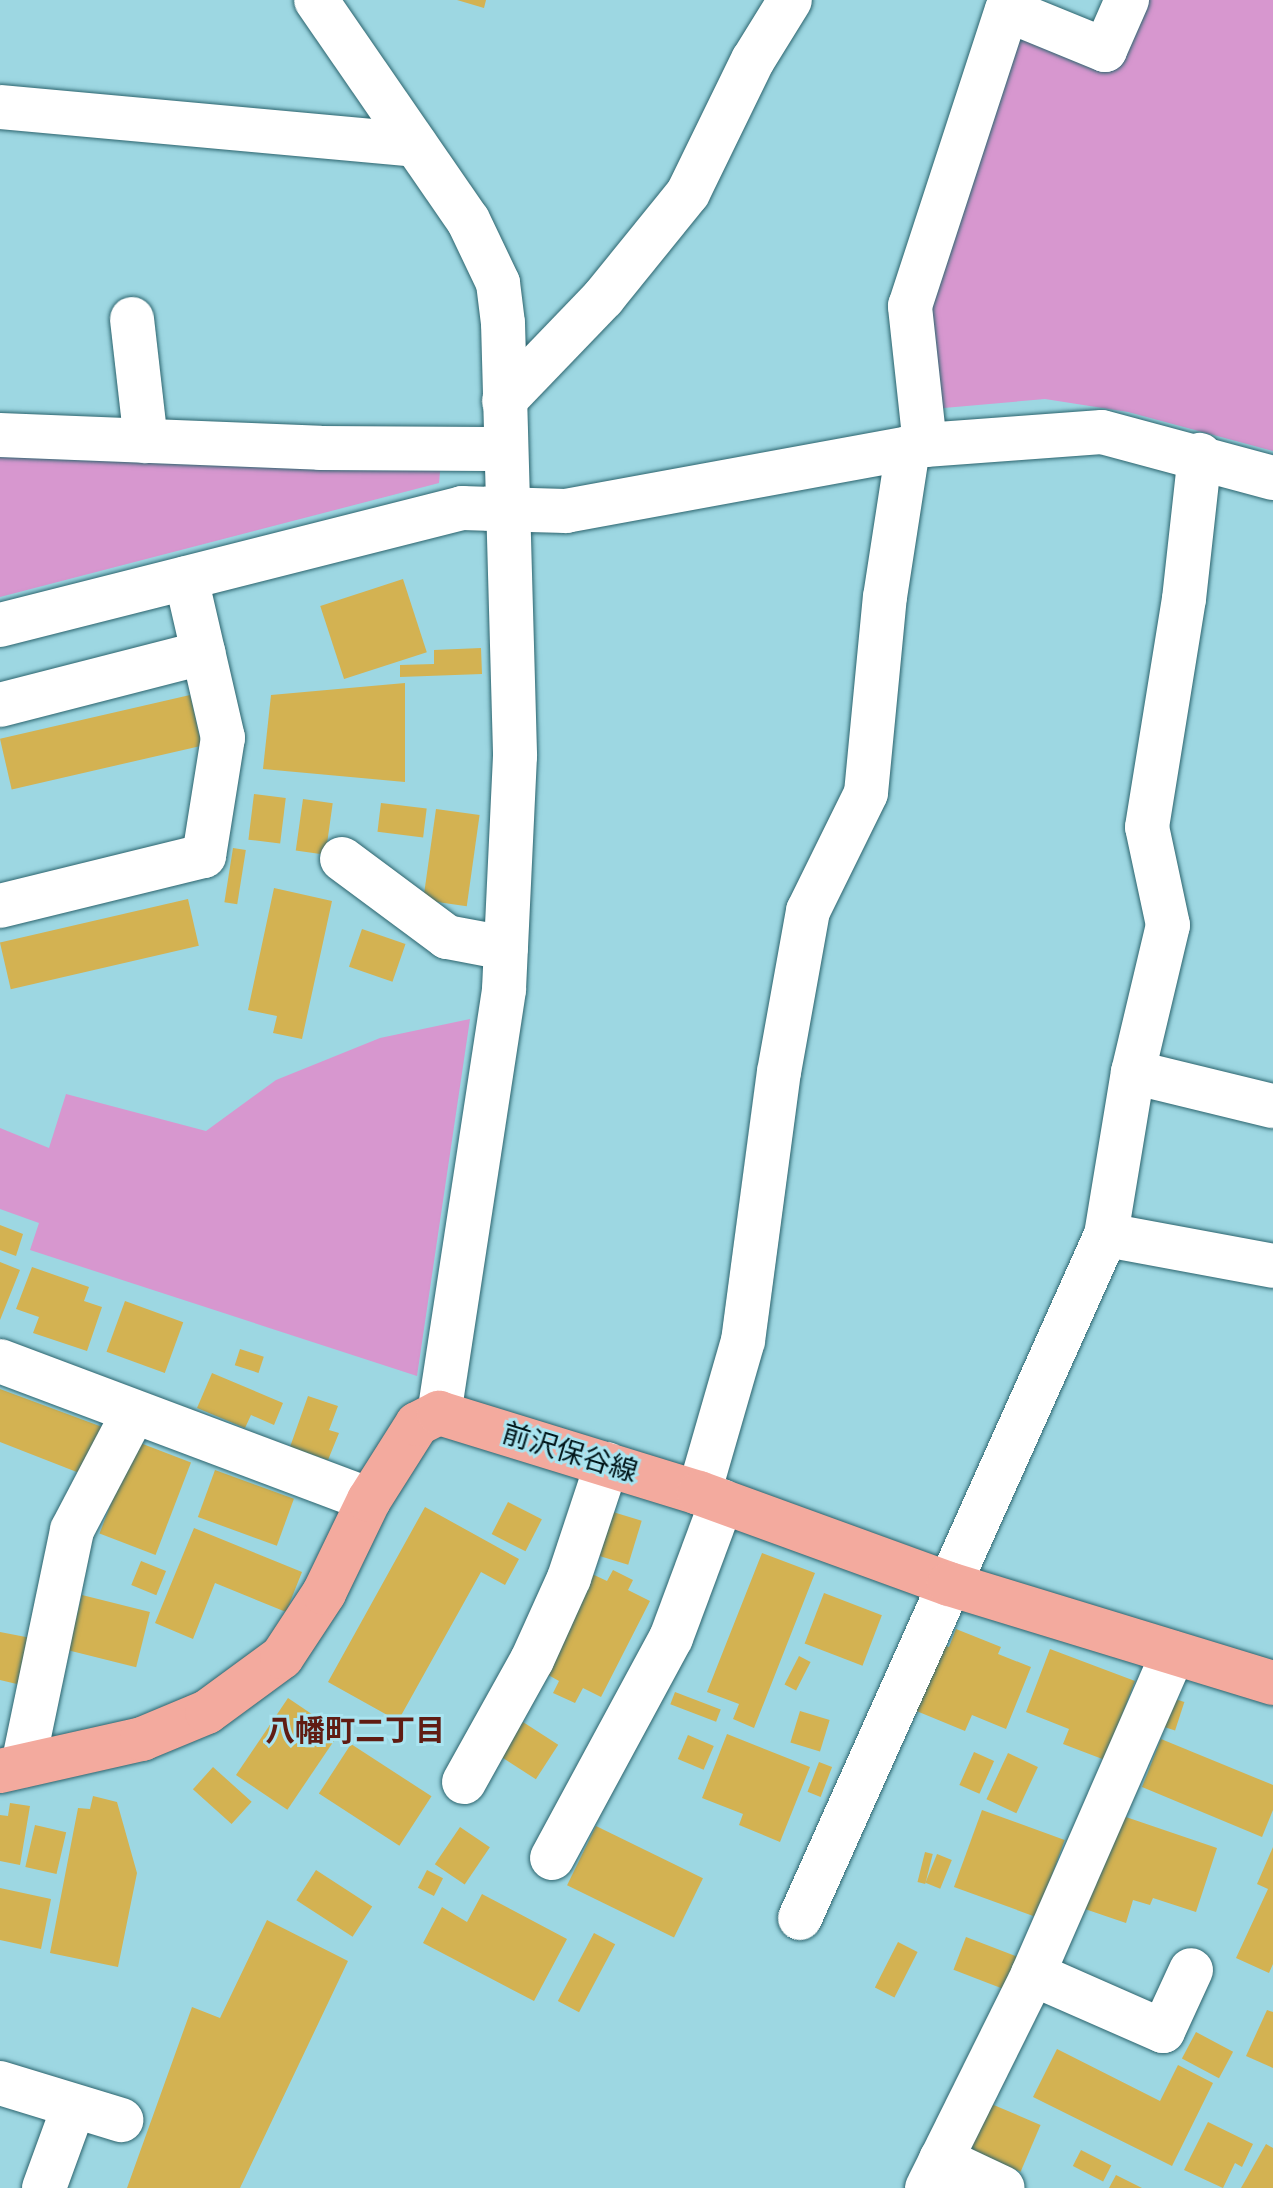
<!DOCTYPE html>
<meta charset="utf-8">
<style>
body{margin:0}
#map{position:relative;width:1273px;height:2188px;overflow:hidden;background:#9dd7e2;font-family:Karla,"Noto Sans JP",sans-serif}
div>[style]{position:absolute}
.green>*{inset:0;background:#d797cf}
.building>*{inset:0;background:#d3b252;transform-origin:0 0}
.roads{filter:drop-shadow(0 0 2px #2c646e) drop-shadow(0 0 2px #2c646e)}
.minor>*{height:44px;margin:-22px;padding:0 22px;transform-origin:22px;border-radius:22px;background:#fff}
.major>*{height:44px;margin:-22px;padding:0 22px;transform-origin:22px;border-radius:22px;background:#f3aa9e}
span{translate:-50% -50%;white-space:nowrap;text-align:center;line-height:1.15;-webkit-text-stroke:6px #aae4f0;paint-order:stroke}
.street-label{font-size:28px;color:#01161a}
.neighbourhood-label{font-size:30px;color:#601c13;font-weight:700}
</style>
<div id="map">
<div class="green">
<i style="clip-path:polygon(1127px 0,1273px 0,1273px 451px,1128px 412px,1045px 399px,921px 410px,912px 331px,1005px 14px,1105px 50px)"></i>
<i style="clip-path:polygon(0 449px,441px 460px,439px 483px,0 597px)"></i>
<i style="clip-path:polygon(470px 1019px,417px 1376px,30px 1250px,39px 1223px,0 1209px,0 1128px,49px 1148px,66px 1094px,206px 1131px,276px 1080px,380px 1038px)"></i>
</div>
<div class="building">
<i style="clip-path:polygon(457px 0,486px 0,484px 8px)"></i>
<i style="left:403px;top:579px;width:77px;height:87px;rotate:72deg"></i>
<i style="clip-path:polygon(481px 648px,482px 674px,400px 677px,400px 665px,434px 664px,434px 650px)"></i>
<i style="clip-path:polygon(405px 683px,405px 782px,263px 769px,271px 695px)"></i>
<i style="left:190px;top:695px;width:52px;height:195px;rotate:77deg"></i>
<i style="left:254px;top:794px;width:32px;height:46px;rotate:7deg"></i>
<i style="left:303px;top:799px;width:30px;height:52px;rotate:8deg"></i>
<i style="left:381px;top:803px;width:46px;height:29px;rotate:7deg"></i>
<i style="left:436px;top:809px;width:44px;height:92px;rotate:8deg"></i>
<i style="left:233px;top:848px;width:13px;height:55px;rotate:9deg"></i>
<i style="clip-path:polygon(274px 888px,332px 901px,302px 1039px,273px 1033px,277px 1016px,248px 1010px)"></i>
<i style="left:188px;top:899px;width:48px;height:193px;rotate:77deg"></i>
<i style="left:362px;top:929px;width:46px;height:40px;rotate:19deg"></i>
<i style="clip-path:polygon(0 1225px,23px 1234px,16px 1256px,0 1250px)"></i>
<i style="clip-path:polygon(0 1262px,20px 1270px,0 1320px)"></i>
<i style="clip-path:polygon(32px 1267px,89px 1287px,84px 1301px,102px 1307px,87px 1351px,33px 1333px,39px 1317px,16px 1309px)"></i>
<i style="left:125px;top:1301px;width:62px;height:54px;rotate:20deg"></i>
<i style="left:240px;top:1349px;width:25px;height:17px;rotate:18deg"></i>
<i style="clip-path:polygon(212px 1373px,283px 1403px,274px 1425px,251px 1415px,245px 1428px,197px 1408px)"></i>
<i style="clip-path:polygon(0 1389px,105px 1428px,87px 1476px,0 1442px)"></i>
<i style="clip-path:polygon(308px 1396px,338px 1406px,329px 1430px,339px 1433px,328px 1460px,290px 1447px)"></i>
<i style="left:135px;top:1441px;width:60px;height:99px;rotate:21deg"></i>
<i style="left:215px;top:1470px;width:84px;height:50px;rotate:20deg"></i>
<i style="left:508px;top:1502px;width:38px;height:36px;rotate:27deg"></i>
<i style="clip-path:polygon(425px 1507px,519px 1559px,505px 1585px,481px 1572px,398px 1721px,328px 1682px)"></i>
<i style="left:613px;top:1512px;width:30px;height:46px;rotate:17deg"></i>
<i style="clip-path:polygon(194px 1528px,302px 1572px,286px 1612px,215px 1583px,193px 1639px,155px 1623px)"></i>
<i style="clip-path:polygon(762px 1553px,815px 1573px,754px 1728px,733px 1719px,739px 1704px,707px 1692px)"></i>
<i style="left:141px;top:1561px;width:27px;height:26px;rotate:22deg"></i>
<i style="clip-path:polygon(613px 1570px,633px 1580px,628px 1590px,650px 1601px,601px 1697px,583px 1688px,575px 1703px,553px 1693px,559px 1681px,543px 1672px,592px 1574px,607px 1581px)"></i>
<i style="left:824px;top:1593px;width:62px;height:54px;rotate:21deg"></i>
<i style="left:82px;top:1595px;width:70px;height:57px;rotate:14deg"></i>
<i style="clip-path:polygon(956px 1629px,1001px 1647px,998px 1654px,1031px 1667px,1006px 1729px,972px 1715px,965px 1731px,914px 1710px,941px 1644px,949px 1647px)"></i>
<i style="clip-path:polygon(0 1632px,31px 1638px,21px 1685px,0 1680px)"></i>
<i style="clip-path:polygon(1050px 1649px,1135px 1681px,1105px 1760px,1063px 1744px,1069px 1729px,1026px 1712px)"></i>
<i style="left:799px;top:1656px;width:13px;height:32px;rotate:27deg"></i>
<i style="left:675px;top:1692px;width:49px;height:13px;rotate:21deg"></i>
<i style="left:288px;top:1698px;width:62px;height:93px;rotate:34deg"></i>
<i style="left:1172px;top:1698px;width:13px;height:30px;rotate:18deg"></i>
<i style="left:800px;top:1711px;width:31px;height:33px;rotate:17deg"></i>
<i style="left:523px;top:1722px;width:42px;height:41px;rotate:33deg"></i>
<i style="clip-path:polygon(727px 1734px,810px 1767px,780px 1842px,739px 1825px,743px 1814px,702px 1798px)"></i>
<i style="left:688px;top:1735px;width:28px;height:26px;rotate:23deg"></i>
<i style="clip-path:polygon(1161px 1739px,1273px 1785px,1273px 1810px,1262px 1837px,1142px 1787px)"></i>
<i style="left:351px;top:1744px;width:96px;height:59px;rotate:33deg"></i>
<i style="left:974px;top:1752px;width:22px;height:36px;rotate:24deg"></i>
<i style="left:1008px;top:1753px;width:33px;height:51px;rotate:25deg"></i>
<i style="left:819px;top:1762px;width:14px;height:32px;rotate:21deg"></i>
<i style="left:213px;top:1767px;width:52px;height:30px;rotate:42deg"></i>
<i style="clip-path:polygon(93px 1796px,117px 1802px,137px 1873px,118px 1967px,50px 1953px,78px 1808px,90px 1809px)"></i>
<i style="clip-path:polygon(10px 1803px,30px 1806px,20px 1865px,0 1861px,0 1815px,8px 1816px)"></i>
<i style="left:982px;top:1810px;width:88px;height:82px;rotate:20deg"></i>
<i style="clip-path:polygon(1120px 1815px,1217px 1848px,1196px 1912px,1153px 1898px,1150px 1905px,1133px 1900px,1126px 1923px,1079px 1907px)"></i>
<i style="left:35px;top:1825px;width:32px;height:43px;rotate:13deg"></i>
<i style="left:596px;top:1826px;width:119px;height:66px;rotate:26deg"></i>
<i style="left:460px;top:1827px;width:36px;height:45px;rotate:34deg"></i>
<i style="clip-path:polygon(1273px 1847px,1273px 1964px,1269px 1973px,1236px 1958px,1268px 1889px,1257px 1884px)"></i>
<i style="left:925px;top:1852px;width:8px;height:31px;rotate:14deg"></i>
<i style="left:937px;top:1854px;width:16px;height:31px;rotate:22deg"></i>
<i style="left:316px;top:1870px;width:67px;height:36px;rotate:33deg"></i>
<i style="left:427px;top:1870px;width:18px;height:20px;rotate:27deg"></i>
<i style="clip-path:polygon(0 1888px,51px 1899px,41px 1949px,0 1940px)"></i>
<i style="clip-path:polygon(482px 1894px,567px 1939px,534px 2001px,423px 1943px,442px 1907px,467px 1922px)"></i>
<i style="clip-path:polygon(267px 1920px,348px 1961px,240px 2188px,127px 2188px,192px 2007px,220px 2018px)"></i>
<i style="left:594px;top:1933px;width:24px;height:77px;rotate:28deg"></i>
<i style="left:966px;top:1937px;width:55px;height:35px;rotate:21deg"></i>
<i style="left:898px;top:1942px;width:22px;height:51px;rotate:27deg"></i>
<i style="clip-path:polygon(1267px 2010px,1273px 2012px,1273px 2068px,1246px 2056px)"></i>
<i style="left:1196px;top:2032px;width:42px;height:30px;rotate:28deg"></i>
<i style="clip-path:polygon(1057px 2049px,1160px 2101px,1178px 2065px,1213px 2083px,1172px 2166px,1033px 2097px)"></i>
<i style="left:989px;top:2103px;width:56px;height:51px;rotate:23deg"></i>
<i style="clip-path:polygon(1208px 2122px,1253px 2144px,1242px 2167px,1235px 2163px,1223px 2188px,1184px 2170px)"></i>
<i style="clip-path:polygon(1266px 2144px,1273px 2148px,1273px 2188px,1241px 2188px)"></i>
<i style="left:1081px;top:2150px;width:34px;height:18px;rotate:27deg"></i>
<i style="clip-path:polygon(1116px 2175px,1142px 2188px,1109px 2188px)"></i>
</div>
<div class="roads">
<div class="minor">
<i style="left:316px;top:0;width:267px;rotate:55.4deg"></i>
<i style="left:468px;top:220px;width:70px;rotate:64.5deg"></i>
<i style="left:498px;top:283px;width:40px;rotate:82.9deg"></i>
<i style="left:503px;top:323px;width:433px;rotate:88.4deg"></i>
<i style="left:515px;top:756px;width:234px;rotate:92.7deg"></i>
<i style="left:504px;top:990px;width:428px;rotate:98.7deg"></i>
<i style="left:0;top:107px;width:417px;rotate:5.2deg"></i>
<i style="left:132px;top:319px;width:123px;rotate:83.5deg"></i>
<i style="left:504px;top:401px;width:143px;rotate:-46.1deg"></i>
<i style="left:603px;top:298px;width:135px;rotate:-51deg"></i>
<i style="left:688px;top:193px;width:148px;rotate:-64deg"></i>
<i style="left:753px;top:60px;width:70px;rotate:-58.3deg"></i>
<i style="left:0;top:435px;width:320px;rotate:2.3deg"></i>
<i style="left:320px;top:448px;width:185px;rotate:0.3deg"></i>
<i style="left:925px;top:445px;width:140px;rotate:-96.2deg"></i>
<i style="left:910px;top:306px;width:311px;rotate:-71.9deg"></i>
<i style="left:1007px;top:10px;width:106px;rotate:22.2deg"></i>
<i style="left:1105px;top:50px;width:55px;rotate:-66.3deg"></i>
<i style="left:0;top:625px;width:477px;rotate:-14.2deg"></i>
<i style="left:462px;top:508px;width:104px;rotate:1.7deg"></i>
<i style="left:566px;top:511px;width:365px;rotate:-10.4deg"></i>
<i style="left:925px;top:445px;width:177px;rotate:-4.2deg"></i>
<i style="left:1102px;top:432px;width:177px;rotate:15.1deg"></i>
<i style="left:0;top:705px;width:210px;rotate:-14.4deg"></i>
<i style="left:342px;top:859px;width:131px;rotate:36.6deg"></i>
<i style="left:447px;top:937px;width:60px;rotate:10.6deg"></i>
<i style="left:0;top:906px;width:210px;rotate:-13.8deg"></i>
<i style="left:204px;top:856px;width:120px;rotate:-80.9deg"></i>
<i style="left:223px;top:738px;width:164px;rotate:-103deg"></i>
<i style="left:1133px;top:1072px;width:144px;rotate:13.7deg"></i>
<i style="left:1106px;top:1235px;width:170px;rotate:10.5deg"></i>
<i style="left:0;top:1361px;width:394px;rotate:20.6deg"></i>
<i style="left:699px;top:1493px;width:158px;rotate:-73.9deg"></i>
<i style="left:743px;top:1341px;width:271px;rotate:-82.4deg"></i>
<i style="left:779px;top:1072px;width:164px;rotate:-79.8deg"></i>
<i style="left:808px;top:911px;width:131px;rotate:-63.8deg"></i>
<i style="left:866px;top:793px;width:197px;rotate:-84.5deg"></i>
<i style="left:885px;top:597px;width:151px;rotate:-81.2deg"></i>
<i style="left:23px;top:1765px;width:240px;rotate:-78.2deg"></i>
<i style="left:72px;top:1530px;width:133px;rotate:-62.3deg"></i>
<i style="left:464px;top:1782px;width:140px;rotate:-60.9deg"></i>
<i style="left:532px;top:1660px;width:90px;rotate:-65.7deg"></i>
<i style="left:569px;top:1578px;width:120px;rotate:-71.6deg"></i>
<i style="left:552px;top:1858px;width:250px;rotate:-61.6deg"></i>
<i style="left:671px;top:1638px;width:146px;rotate:-69.6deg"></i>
<i style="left:800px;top:1918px;width:748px;rotate:-65.87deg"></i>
<i style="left:1106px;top:1235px;width:165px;rotate:-80.6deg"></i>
<i style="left:1133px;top:1072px;width:151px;rotate:-76.6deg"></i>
<i style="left:1168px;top:925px;width:100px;rotate:-102.1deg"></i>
<i style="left:1147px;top:827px;width:231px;rotate:-80.8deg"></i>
<i style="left:1184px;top:599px;width:145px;rotate:-83.7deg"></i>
<i style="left:1033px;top:1974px;width:142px;rotate:23.7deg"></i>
<i style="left:1163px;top:2031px;width:67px;rotate:-65.3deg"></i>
<i style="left:0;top:2083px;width:127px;rotate:17deg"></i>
<i style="left:941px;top:2159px;width:68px;rotate:25.1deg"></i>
<i style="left:44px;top:2188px;width:87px;rotate:-69.9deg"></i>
<i style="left:927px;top:2188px;width:239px;rotate:-63.6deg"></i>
<i style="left:1033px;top:1974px;width:350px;rotate:-66.4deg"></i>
</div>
<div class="major">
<i style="left:0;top:1771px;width:146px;rotate:-12.7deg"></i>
<i style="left:142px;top:1739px;width:70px;rotate:-22.6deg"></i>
<i style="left:207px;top:1712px;width:93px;rotate:-36.3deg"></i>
<i style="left:282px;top:1657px;width:77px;rotate:-56.7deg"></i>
<i style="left:324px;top:1593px;width:103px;rotate:-64.2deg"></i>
<i style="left:369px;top:1500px;width:90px;rotate:-57.7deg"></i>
<i style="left:417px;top:1424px;width:25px;rotate:-27deg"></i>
<i style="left:439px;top:1413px;width:272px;rotate:17.1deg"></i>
<i style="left:699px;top:1493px;width:266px;rotate:20deg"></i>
<i style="left:949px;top:1584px;width:339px;rotate:17deg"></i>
</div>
</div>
<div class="street-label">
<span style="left:570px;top:1453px;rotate:17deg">前沢保谷線</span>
</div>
<div class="neighbourhood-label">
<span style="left:355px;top:1731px">八幡町二丁目</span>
</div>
</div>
